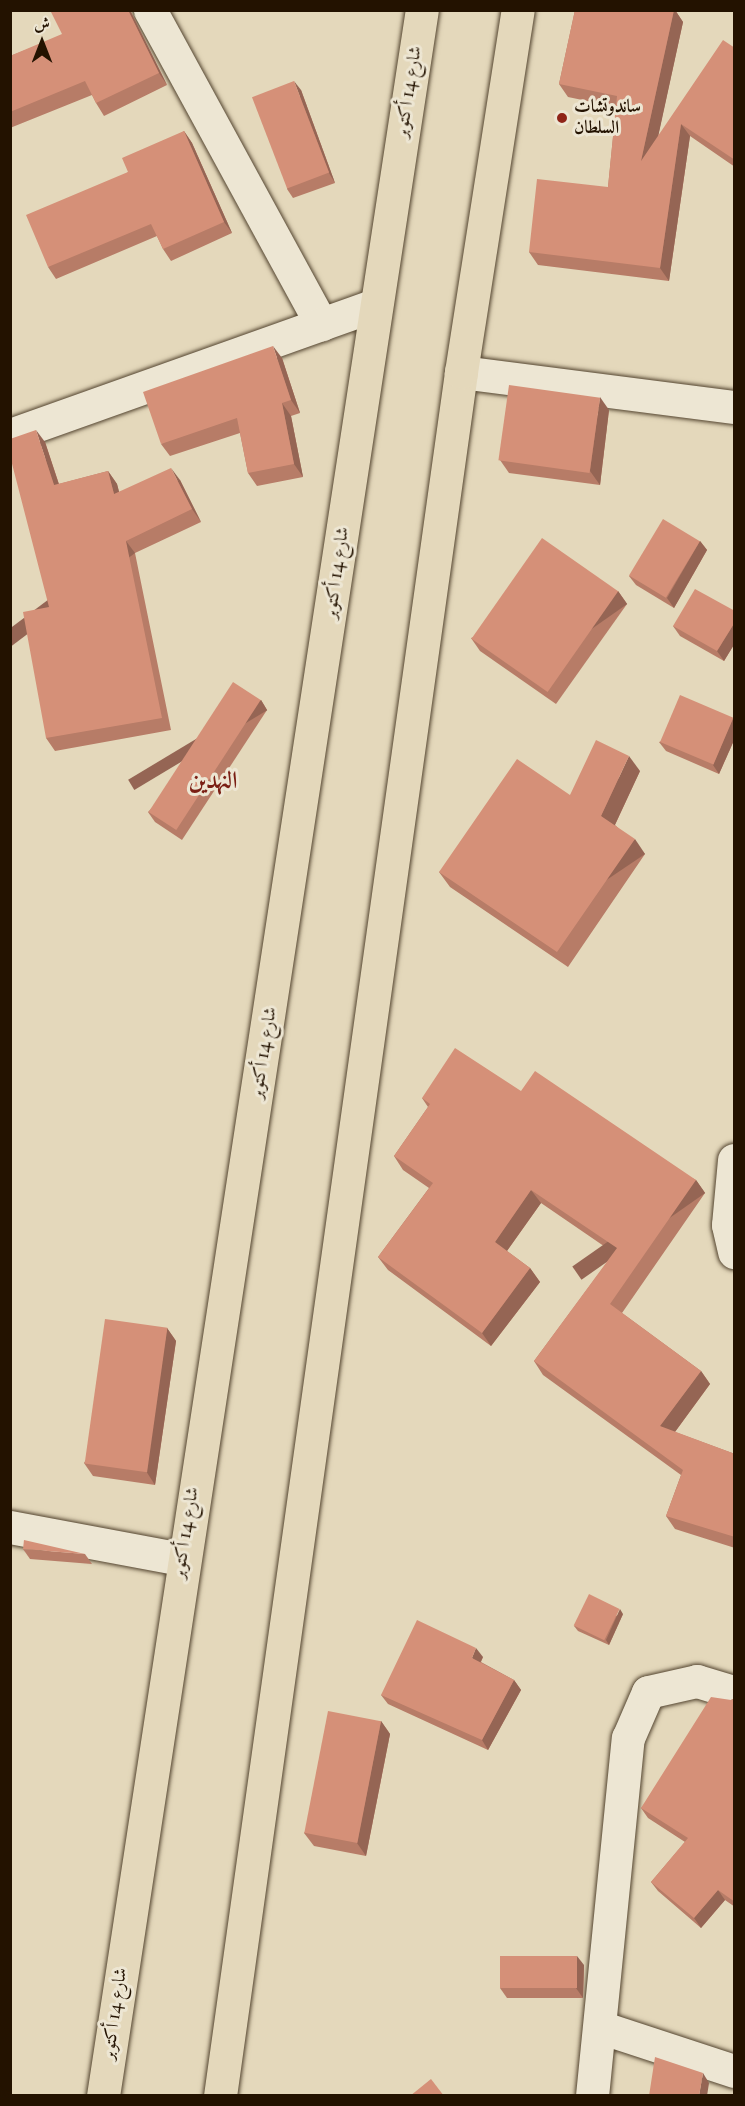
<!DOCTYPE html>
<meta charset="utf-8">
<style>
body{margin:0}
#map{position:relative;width:745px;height:2106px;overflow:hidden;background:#e4d8bb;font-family:"IM FELL French Canon",Amiri,serif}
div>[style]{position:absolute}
.roads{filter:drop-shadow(0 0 2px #53442f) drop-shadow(0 0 2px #53442f)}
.minor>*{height:33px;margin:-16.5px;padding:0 16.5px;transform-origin:16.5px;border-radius:16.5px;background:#ede6d3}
.primary>*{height:33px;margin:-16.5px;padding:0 16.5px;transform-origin:16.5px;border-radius:16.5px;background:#e4d8bb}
.wall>*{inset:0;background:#b77c67}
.shaded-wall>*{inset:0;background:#956554;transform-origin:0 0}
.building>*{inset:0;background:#d59078;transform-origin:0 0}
.dots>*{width:16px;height:16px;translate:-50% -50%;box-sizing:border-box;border:3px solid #ede6d3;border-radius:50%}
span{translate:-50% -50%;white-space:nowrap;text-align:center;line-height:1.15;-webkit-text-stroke:6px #ede6d3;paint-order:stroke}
.street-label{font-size:18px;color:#231200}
.poi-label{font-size:18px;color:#231200;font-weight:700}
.left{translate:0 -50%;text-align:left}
.district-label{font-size:24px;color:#7a1f14;font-weight:700}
.frame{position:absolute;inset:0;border:12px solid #231200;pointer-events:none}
.north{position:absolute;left:12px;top:12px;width:60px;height:60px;-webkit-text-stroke:4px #ede6d3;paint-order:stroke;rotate:0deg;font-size:16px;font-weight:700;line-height:24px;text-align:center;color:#231200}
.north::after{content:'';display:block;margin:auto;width:21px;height:27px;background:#231200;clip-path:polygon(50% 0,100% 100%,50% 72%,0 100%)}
</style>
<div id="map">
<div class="roads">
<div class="minor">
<i style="left:150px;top:10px;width:358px;rotate:61.4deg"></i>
<i style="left:461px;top:372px;width:275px;rotate:7.3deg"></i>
<i style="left:10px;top:435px;width:388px;rotate:-19.6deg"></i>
<i style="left:734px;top:1160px;width:65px;rotate:95.3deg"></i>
<i style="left:728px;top:1225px;width:28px;rotate:77deg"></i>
<i style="left:10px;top:1527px;width:174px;rotate:10.6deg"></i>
<i style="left:600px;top:2027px;width:141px;rotate:18.2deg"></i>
<i style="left:592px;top:2096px;width:360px;rotate:-84.3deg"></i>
<i style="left:628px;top:1738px;width:50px;rotate:-66.5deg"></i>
<i style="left:648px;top:1692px;width:50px;rotate:-12.7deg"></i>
<i style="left:697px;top:1681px;width:39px;rotate:17deg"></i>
</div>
<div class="primary">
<i style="left:103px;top:2096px;width:2110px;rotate:-81.31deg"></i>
<i style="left:220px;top:2096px;width:1741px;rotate:-82.04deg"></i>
<i style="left:461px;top:372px;width:366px;rotate:-81.1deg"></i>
</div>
</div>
<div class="wall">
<i style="clip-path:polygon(130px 10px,167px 85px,104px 116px,96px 103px,92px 95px,10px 128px,10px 56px)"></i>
<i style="clip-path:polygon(575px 10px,675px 10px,683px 22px,658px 136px,735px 48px,735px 167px,690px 136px,669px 281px,538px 265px,529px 252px,608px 187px,616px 107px,568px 97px,559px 84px)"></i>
<i style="clip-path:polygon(301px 90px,335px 183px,293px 198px,287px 189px)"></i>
<i style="clip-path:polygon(184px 131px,192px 143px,232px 233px,171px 261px,163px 249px,157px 236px,56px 279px,48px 267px,128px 172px)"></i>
<i style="clip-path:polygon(282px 358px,300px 413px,291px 416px,303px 477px,257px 486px,248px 473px,240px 433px,170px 456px,161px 444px)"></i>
<i style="clip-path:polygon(609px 410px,600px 485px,509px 473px,500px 460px)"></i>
<i style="clip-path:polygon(45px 442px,59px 484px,108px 471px,117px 484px,119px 492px,180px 480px,201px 522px,135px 553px,171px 730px,55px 751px,46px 738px,49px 607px)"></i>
<i style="clip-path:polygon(700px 541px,707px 550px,674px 608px,636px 585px,629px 576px)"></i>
<i style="clip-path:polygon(618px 591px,627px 604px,556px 704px,480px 651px,471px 638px)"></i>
<i style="clip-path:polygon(735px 611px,735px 643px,724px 661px,680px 636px,673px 626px)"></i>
<i style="clip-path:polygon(261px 700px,267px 710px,182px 840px,155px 822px,148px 812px)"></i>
<i style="clip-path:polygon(733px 718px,735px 721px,735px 738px,719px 774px,666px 751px,659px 742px)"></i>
<i style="clip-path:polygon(640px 771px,615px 825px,645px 854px,568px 967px,450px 887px,439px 872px,570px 795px)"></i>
<i style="clip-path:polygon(521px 1091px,696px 1180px,705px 1193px,622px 1313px,701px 1371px,710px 1384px,675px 1432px,735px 1454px,735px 1548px,675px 1529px,666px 1516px,681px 1475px,543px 1375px,534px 1361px,614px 1253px,541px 1203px,507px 1251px,530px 1268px,540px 1282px,491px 1346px,388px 1270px,378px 1257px,429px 1188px,403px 1170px,394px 1156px,428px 1107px,422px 1098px)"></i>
<i style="clip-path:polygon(167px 1328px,176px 1341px,155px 1485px,93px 1476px,84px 1463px)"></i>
<i style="clip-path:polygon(23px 1549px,85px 1554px,92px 1564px,30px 1559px)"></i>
<i style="clip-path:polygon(623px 1614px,609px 1645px,578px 1631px,574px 1626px)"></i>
<i style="clip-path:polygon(483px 1657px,481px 1662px,514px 1680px,521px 1690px,488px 1750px,388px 1704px,381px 1695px)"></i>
<i style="clip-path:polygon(735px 1698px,735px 1907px,725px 1900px,701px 1928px,658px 1891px,651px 1882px,685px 1842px,648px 1818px,641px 1808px,731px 1700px)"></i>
<i style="clip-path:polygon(381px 1721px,390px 1734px,366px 1856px,314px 1846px,304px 1833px)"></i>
<i style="clip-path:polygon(584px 1965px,583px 1998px,507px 1998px,500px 1988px)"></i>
</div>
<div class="shaded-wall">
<i style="clip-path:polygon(128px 10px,130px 10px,167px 85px,159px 73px)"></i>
<i style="clip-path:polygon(674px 10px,675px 10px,683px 22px,650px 174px,641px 161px)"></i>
<i style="clip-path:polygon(294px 81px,301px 90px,335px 183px,329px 173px)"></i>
<i style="clip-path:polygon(681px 124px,690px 136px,669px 281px,660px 268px)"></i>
<i style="clip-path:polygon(184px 131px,192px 143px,232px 233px,224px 222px)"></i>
<i style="clip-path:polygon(273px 346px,282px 358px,300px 413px,291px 400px)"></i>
<i style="clip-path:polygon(600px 397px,609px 410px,600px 485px,590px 471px)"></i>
<i style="clip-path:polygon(282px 403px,291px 416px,303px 477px,294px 464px)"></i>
<i style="clip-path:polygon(36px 430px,45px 442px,63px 497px,54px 485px)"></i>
<i style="clip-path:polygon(171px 468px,180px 480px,201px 522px,192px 509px)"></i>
<i style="clip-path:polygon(108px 471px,117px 484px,123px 507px,114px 494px)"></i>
<i style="left:126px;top:541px;width:15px;height:181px;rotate:53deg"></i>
<i style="clip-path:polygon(700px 541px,707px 550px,674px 608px,667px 598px)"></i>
<i style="left:618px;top:591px;width:16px;height:123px;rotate:55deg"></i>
<i style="clip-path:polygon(735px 622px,735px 643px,724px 661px,717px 651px)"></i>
<i style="left:261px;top:700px;width:12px;height:155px;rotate:59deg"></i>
<i style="clip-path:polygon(733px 718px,735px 721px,735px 738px,719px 774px,713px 765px)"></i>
<i style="clip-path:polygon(629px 756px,640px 771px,612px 831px,601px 816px)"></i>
<i style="left:635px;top:839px;width:18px;height:137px;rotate:56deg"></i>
<i style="left:696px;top:1180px;width:16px;height:151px;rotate:55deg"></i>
<i style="clip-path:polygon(531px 1190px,541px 1203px,504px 1255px,495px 1242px)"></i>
<i style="clip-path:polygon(530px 1268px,540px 1282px,491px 1346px,482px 1333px)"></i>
<i style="clip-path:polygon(167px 1328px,176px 1341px,155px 1485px,146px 1471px)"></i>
<i style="clip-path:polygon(701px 1371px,710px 1384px,669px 1440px,660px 1426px)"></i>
<i style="clip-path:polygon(620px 1609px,623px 1614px,609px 1645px,606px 1640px)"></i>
<i style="clip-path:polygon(476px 1648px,483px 1657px,478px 1667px,472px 1658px)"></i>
<i style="clip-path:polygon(514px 1680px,521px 1690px,488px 1750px,482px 1740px)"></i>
<i style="clip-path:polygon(381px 1721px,390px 1734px,366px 1856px,357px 1843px)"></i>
<i style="clip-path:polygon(718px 1890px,725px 1900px,701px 1928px,694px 1918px)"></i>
<i style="clip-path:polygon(577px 1956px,584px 1965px,583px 1998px,576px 1988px)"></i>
<i style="clip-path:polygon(703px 2073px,709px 2083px,707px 2096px,699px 2096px)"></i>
</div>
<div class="building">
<i style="clip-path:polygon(50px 10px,128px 10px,159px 73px,96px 103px,85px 81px,10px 112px,10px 56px,62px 34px)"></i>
<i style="clip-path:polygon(575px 10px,674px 10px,641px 161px,723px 40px,735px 48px,735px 160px,681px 124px,660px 268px,529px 252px,537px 179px,608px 187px,617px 96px,559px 84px)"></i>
<i style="left:294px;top:81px;width:98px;height:45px;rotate:69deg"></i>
<i style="clip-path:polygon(184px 131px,224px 222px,163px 249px,151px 224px,48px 267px,26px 215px,128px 172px,122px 158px)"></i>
<i style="clip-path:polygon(273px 346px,291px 400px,282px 403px,294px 464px,248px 473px,237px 418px,161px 444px,143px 392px)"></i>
<i style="left:509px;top:385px;width:92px;height:76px;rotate:8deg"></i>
<i style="clip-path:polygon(36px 430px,54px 485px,108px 471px,114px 494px,171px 468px,192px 509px,126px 541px,162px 718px,46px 738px,23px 612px,49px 607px,10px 456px,10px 439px)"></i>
<i style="left:663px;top:519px;width:43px;height:66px;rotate:31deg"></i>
<i style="left:542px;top:538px;width:93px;height:123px;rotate:35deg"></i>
<i style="clip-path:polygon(695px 589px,735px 611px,735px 622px,717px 651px,673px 626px)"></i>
<i style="left:233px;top:682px;width:33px;height:155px;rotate:33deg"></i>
<i style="left:680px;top:695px;width:58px;height:51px;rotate:23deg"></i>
<i style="clip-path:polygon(596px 740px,629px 756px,601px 816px,635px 839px,557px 952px,439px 872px,517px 759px,570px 795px)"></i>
<i style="clip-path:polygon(455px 1048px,521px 1091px,535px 1071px,696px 1180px,610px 1304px,701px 1371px,660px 1426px,735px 1454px,735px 1537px,666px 1516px,683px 1470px,534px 1361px,617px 1248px,531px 1190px,495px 1242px,530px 1268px,482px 1333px,378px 1257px,433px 1183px,394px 1156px,430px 1104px,422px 1098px)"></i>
<i style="left:105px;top:1319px;width:63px;height:146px;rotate:8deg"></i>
<i style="clip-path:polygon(24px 1540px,85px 1554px,23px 1549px)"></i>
<i style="left:589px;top:1594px;width:34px;height:35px;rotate:26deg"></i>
<i style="clip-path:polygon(417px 1620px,476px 1648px,472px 1658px,514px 1680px,482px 1740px,381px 1695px)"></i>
<i style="clip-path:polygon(711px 1697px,731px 1700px,735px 1698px,735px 1902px,718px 1890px,694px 1918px,651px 1882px,688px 1838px,641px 1808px)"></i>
<i style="left:328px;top:1711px;width:54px;height:124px;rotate:11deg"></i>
<i style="left:500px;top:1956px;width:77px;height:32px"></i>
<i style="clip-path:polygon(655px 2057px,703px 2073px,699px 2096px,649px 2096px)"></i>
<i style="clip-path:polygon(431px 2079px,444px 2096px,410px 2096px)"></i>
</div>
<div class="dots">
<i style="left:562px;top:118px;background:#8f2418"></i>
</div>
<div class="street-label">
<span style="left:409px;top:92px;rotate:-81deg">شارع 14 أكتوبر</span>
<span style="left:337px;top:573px;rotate:-82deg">شارع 14 أكتوبر</span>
<span style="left:264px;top:1053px;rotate:-81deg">شارع 14 أكتوبر</span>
<span style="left:186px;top:1533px;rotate:-81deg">شارع 14 أكتوبر</span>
<span style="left:115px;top:2014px;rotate:-82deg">شارع 14 أكتوبر</span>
</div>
<div class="poi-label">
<span class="left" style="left:574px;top:118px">ساندوتشات<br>السلطان</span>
</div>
<div class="district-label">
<span style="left:213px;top:781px">النهدين</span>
</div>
<div class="frame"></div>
<div class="north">ش</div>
</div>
